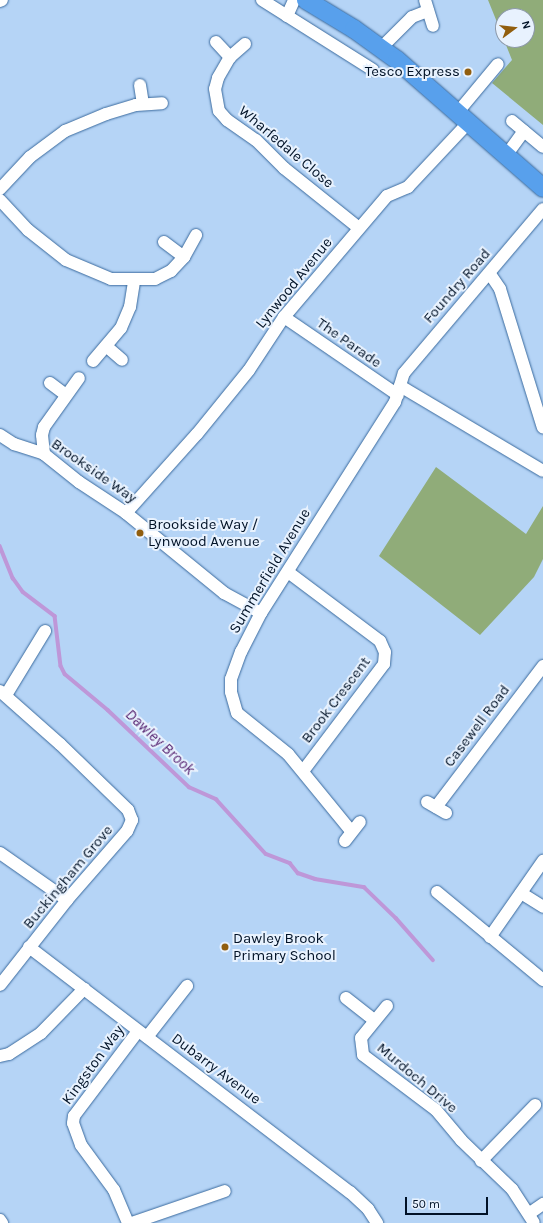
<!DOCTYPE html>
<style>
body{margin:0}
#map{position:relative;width:543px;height:1223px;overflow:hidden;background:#b5d4f6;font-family:Karla,sans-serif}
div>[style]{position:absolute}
.green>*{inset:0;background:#90ac79}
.stream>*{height:3.5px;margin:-1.75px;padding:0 1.75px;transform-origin:1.75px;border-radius:1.75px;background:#be97d8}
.roads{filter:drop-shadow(0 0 1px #3a6a9e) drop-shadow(0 0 1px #3a6a9e)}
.minor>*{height:12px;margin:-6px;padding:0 6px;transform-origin:6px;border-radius:6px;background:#fff}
.highway>*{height:18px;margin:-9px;padding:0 9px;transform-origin:9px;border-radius:9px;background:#58a0ec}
.dots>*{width:11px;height:11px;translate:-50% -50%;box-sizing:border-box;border:2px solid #e8f2fe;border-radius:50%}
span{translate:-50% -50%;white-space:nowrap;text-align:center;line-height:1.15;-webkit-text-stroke:4px #e8f2fe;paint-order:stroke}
.poi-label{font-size:15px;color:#011227}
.right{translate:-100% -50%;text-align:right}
.left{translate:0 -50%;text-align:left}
.street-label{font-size:15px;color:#011227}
.water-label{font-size:16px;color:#572572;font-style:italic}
.north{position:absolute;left:495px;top:8px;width:40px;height:40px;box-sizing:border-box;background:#e8f2fe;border:1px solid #8c98a8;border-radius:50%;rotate:75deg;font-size:11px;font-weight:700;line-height:16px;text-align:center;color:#011227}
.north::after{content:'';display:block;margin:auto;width:14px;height:18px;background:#915e0e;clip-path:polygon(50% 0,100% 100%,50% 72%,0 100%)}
.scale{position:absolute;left:405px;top:1197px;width:83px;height:18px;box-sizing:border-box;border:2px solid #011227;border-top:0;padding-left:5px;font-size:12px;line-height:14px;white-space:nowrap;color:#011227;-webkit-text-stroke:3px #e8f2fe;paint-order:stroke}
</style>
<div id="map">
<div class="green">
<i style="clip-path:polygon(488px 0,543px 0,543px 125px,492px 83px,512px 60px,504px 40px,527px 40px,527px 16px,503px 16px,503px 37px)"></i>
<i style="clip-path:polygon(436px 467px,526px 534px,543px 506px,543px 559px,534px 577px,480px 635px,379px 556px)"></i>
</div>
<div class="stream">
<i style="left:0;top:546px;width:35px;rotate:68deg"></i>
<i style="left:13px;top:578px;width:17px;rotate:54deg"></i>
<i style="left:23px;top:592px;width:40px;rotate:37deg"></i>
<i style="left:55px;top:616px;width:50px;rotate:83.2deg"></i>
<i style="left:61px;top:666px;width:9px;rotate:63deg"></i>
<i style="left:65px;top:674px;width:56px;rotate:39.9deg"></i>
<i style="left:108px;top:710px;width:112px;rotate:43.5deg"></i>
<i style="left:189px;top:787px;width:30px;rotate:24deg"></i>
<i style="left:216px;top:799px;width:74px;rotate:47.7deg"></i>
<i style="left:266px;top:854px;width:26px;rotate:21deg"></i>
<i style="left:290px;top:863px;width:13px;rotate:51deg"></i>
<i style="left:298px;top:873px;width:18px;rotate:19deg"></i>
<i style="left:315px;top:879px;width:50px;rotate:9.3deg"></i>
<i style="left:364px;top:887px;width:45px;rotate:44.1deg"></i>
<i style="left:396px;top:918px;width:56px;rotate:48.6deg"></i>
</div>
<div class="roads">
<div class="minor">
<i style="left:262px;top:0;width:131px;rotate:32.2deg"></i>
<i style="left:425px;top:0;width:27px;rotate:73deg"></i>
<i style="left:0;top:1px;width:2px;rotate:-27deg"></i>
<i style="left:287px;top:16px;width:17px;rotate:-66deg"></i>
<i style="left:216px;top:42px;width:21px;rotate:47deg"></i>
<i style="left:245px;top:44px;width:20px;rotate:139deg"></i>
<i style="left:230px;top:57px;width:24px;rotate:120deg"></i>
<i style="left:218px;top:78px;width:11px;rotate:105deg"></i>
<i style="left:215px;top:89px;width:22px;rotate:80deg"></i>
<i style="left:219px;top:111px;width:12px;rotate:48deg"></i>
<i style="left:227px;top:120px;width:35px;rotate:35deg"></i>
<i style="left:256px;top:140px;width:40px;rotate:45deg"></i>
<i style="left:284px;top:168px;width:96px;rotate:38.7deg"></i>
<i style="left:381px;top:48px;width:44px;rotate:-45deg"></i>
<i style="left:412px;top:17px;width:17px;rotate:-21deg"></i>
<i style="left:140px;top:85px;width:19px;rotate:81deg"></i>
<i style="left:458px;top:112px;width:62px;rotate:-50.2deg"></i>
<i style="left:512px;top:121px;width:40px;rotate:40deg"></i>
<i style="left:505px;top:157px;width:32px;rotate:-54deg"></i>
<i style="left:0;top:189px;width:44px;rotate:-46.8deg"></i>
<i style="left:30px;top:157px;width:44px;rotate:-36.6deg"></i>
<i style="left:65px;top:131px;width:44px;rotate:-22.5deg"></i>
<i style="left:106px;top:114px;width:31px;rotate:-17deg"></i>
<i style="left:136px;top:105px;width:26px;rotate:-4deg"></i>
<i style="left:0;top:200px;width:41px;rotate:47deg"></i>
<i style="left:28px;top:230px;width:48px;rotate:38.3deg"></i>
<i style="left:66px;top:260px;width:49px;rotate:22.9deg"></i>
<i style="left:111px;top:279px;width:44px"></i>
<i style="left:155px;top:279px;width:18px;rotate:-27deg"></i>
<i style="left:171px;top:271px;width:19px;rotate:-47deg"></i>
<i style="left:184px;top:257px;width:25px;rotate:-61deg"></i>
<i style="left:164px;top:242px;width:25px;rotate:37deg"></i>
<i style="left:490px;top:274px;width:18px;rotate:56deg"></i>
<i style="left:500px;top:289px;width:145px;rotate:72.8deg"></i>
<i style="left:284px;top:317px;width:138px;rotate:34.4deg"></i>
<i style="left:106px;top:346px;width:21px;rotate:41deg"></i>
<i style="left:93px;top:361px;width:43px;rotate:-49.7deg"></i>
<i style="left:121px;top:328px;width:23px;rotate:-67deg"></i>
<i style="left:130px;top:307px;width:26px;rotate:-81deg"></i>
<i style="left:50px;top:383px;width:20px;rotate:37deg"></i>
<i style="left:400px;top:386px;width:166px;rotate:30.7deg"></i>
<i style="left:0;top:435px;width:17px;rotate:33deg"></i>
<i style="left:14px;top:444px;width:32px;rotate:18deg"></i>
<i style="left:44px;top:454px;width:45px;rotate:38.7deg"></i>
<i style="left:79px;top:482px;width:56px;rotate:33.4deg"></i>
<i style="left:126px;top:513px;width:127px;rotate:39.2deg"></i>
<i style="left:224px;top:593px;width:42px;rotate:28.4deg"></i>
<i style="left:44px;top:454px;width:19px;rotate:-96deg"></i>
<i style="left:42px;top:435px;width:8px;rotate:-76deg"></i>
<i style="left:44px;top:427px;width:60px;rotate:-54.5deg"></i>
<i style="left:126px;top:513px;width:106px;rotate:-48.1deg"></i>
<i style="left:197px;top:434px;width:82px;rotate:-50.9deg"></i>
<i style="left:249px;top:370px;width:64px;rotate:-56.6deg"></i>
<i style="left:284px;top:317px;width:159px;rotate:-49.6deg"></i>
<i style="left:387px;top:196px;width:23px;rotate:-23deg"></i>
<i style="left:408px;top:187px;width:88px;rotate:-46.8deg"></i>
<i style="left:288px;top:572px;width:115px;rotate:36.9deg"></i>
<i style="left:380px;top:641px;width:12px;rotate:66deg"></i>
<i style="left:385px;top:652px;width:12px;rotate:95deg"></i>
<i style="left:384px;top:664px;width:134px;rotate:127.1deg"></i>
<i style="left:0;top:691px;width:80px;rotate:41.5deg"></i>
<i style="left:60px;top:744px;width:95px;rotate:44.1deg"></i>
<i style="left:128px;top:810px;width:11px;rotate:68deg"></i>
<i style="left:132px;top:820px;width:12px;rotate:114deg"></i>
<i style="left:127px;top:831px;width:91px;rotate:131deg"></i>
<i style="left:67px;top:900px;width:108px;rotate:128.2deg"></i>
<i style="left:6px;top:695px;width:75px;rotate:-58.6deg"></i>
<i style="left:427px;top:802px;width:22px;rotate:30deg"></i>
<i style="left:436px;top:807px;width:177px;rotate:-52.8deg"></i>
<i style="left:351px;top:831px;width:99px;rotate:-129.3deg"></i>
<i style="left:288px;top:754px;width:65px;rotate:-141.2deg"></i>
<i style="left:237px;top:713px;width:22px;rotate:-106deg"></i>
<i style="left:231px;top:692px;width:13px;rotate:-90deg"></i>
<i style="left:231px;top:679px;width:29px;rotate:-70deg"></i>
<i style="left:241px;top:652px;width:44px;rotate:-62.9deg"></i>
<i style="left:261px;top:613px;width:250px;rotate:-57.6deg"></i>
<i style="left:395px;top:402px;width:30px;rotate:-73deg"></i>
<i style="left:404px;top:373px;width:215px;rotate:-49.7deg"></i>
<i style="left:345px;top:841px;width:24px;rotate:-52deg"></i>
<i style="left:0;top:853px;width:82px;rotate:35deg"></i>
<i style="left:437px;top:892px;width:138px;rotate:39.7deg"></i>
<i style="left:521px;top:893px;width:26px;rotate:32deg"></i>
<i style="left:490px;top:937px;width:93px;rotate:-55.1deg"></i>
<i style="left:29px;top:947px;width:404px;rotate:37.4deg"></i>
<i style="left:350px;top:1192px;width:25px;rotate:43deg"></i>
<i style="left:368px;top:1209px;width:17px;rotate:57deg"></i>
<i style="left:346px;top:998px;width:36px;rotate:38deg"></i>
<i style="left:387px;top:1006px;width:41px;rotate:129.1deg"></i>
<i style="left:361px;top:1038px;width:17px;rotate:83deg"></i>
<i style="left:363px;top:1055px;width:91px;rotate:37deg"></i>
<i style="left:436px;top:1110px;width:39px;rotate:50deg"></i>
<i style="left:461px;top:1140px;width:71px;rotate:43.9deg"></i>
<i style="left:512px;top:1189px;width:40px;rotate:57.1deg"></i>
<i style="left:147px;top:1037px;width:65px;rotate:-51.9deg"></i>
<i style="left:0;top:1056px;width:9px;rotate:-13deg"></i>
<i style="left:9px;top:1054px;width:38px;rotate:-33deg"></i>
<i style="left:41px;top:1033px;width:62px;rotate:-45.7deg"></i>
<i style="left:481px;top:1161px;width:78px;rotate:-46deg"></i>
<i style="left:530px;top:1213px;width:16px;rotate:-35deg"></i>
<i style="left:0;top:1220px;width:4px;rotate:56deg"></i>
<i style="left:128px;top:1223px;width:36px;rotate:-113deg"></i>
<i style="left:114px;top:1190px;width:56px;rotate:-126.3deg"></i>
<i style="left:81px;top:1145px;width:23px;rotate:-110deg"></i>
<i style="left:73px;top:1123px;width:7px;rotate:-82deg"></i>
<i style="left:74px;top:1116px;width:106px;rotate:-53deg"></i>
<i style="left:132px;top:1223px;width:98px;rotate:-19deg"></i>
</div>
<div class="highway">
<i style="left:306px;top:0;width:56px;rotate:31.1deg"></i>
<i style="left:354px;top:29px;width:53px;rotate:35.8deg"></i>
<i style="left:397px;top:60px;width:194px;rotate:41.2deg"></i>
</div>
</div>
<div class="dots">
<i style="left:468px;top:72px;background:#915e0e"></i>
<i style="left:140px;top:533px;background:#915e0e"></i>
<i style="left:225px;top:947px;background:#915e0e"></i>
</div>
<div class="poi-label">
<span class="right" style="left:460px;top:72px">Tesco Express</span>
<span class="left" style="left:148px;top:533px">Brookside Way /<br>Lynwood Avenue</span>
<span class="left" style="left:233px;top:947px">Dawley Brook<br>Primary School</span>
</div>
<div class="street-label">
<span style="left:286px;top:147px;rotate:40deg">Wharfedale Close</span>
<span style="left:294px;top:283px;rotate:-51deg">Lynwood Avenue</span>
<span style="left:457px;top:286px;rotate:-49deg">Foundry Road</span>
<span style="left:349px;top:343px;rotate:35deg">The Parade</span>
<span style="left:94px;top:471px;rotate:35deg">Brookside Way</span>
<span style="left:270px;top:571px;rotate:-59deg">Summerfield Avenue</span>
<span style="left:336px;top:700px;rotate:-53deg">Brook Crescent</span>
<span style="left:477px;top:726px;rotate:-53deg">Casewell Road</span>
<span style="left:68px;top:877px;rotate:-50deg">Buckingham Grove</span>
<span style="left:93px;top:1065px;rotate:-54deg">Kingston Way</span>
<span style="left:216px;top:1069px;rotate:37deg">Dubarry Avenue</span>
<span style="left:417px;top:1078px;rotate:40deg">Murdoch Drive</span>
</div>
<div class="water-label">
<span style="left:160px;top:742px;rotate:43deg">Dawley Brook</span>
</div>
<div class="north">N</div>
<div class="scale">50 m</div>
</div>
